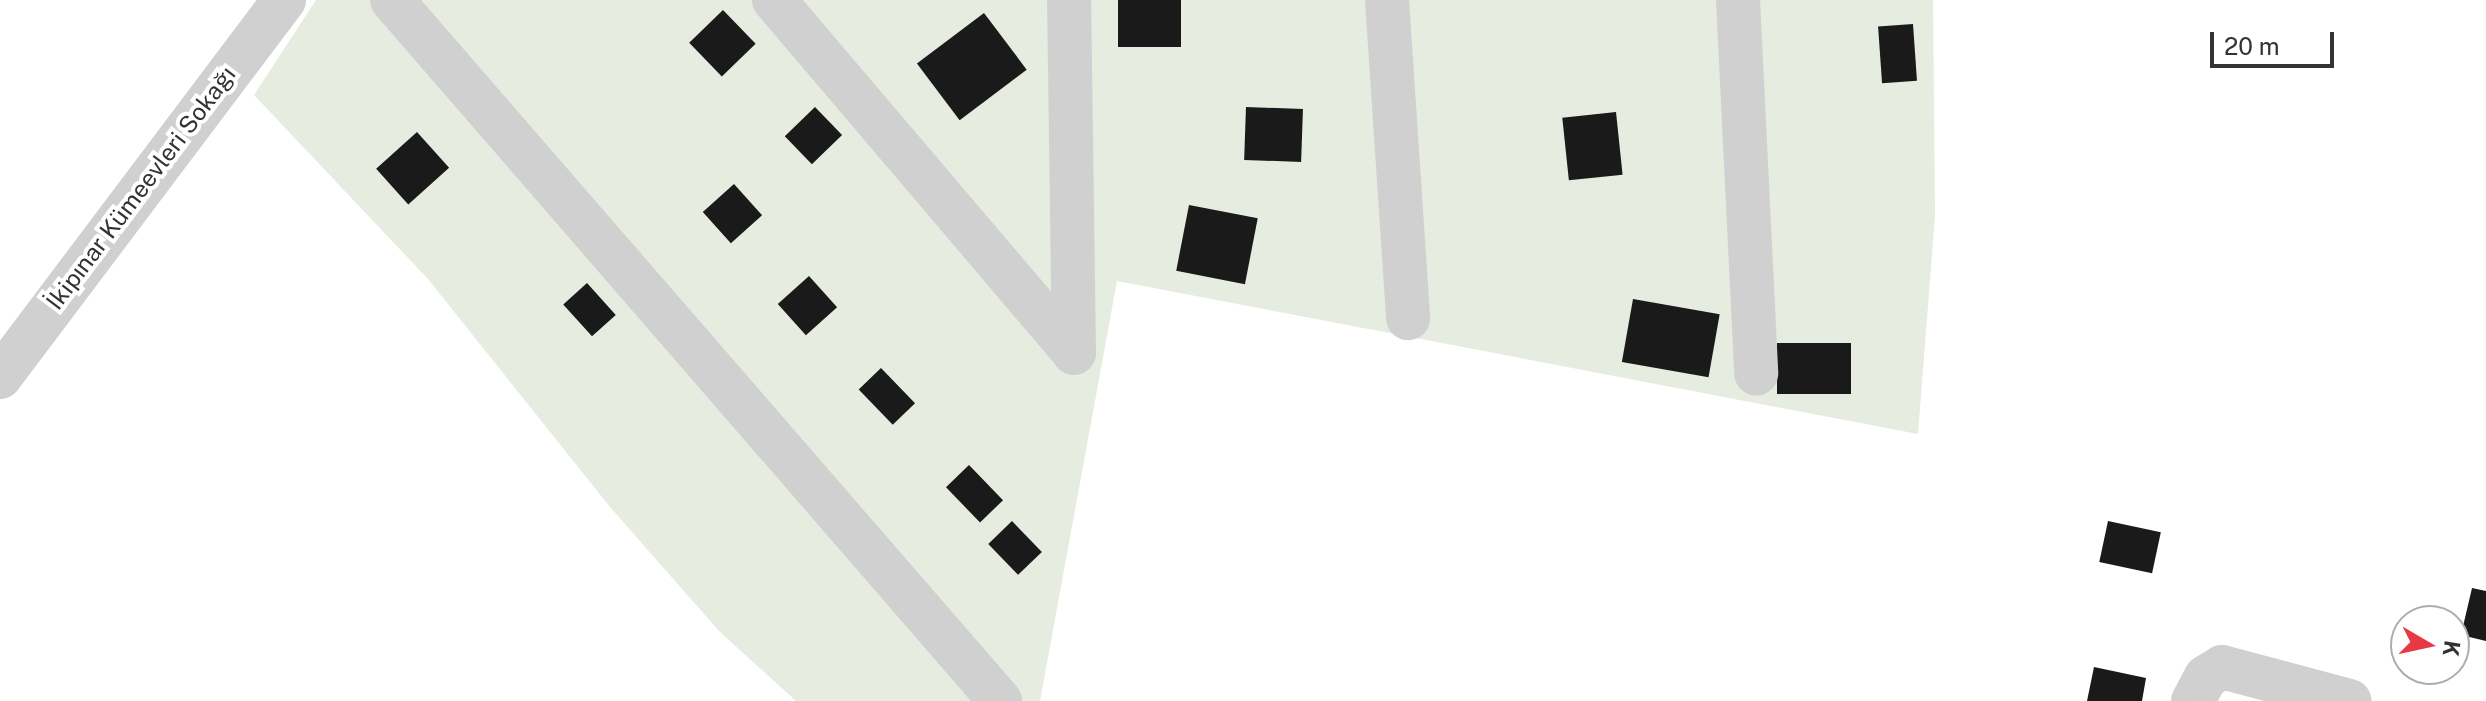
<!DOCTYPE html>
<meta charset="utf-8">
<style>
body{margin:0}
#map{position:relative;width:2486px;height:701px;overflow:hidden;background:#fff;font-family:"Public Sans",sans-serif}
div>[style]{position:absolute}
.green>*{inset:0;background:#e6ecdf}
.building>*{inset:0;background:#1a1a1a;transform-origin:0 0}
.minor>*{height:44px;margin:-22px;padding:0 22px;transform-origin:22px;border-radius:22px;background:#d0d0d0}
span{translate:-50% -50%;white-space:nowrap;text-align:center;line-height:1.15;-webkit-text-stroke:8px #fff;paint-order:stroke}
.street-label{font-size:24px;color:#333}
.north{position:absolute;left:2390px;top:605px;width:80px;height:80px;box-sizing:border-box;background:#fff;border:2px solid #adadad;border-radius:50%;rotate:99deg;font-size:22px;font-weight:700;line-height:32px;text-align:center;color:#333}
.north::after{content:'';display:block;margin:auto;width:28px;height:36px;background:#e63946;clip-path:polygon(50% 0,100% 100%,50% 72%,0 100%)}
.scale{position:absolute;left:2210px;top:32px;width:124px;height:36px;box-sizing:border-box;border:4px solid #333;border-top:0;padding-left:10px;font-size:24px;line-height:28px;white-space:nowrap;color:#333;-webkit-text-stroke:6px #fff;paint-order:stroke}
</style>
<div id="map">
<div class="green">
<i style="clip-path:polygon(316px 0,1933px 0,1935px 215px,1918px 434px,1117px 281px,1040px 701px,796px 701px,719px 631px,610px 507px,428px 279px,254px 95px)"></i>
</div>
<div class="building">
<i style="left:1118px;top:0;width:63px;height:47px"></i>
<i style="left:723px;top:10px;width:47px;height:47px;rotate:46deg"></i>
<i style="left:984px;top:13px;width:71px;height:84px;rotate:53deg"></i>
<i style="left:1913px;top:24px;width:57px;height:35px;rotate:86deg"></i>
<i style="left:815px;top:107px;width:39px;height:42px;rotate:46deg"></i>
<i style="left:1246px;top:107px;width:57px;height:53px;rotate:2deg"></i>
<i style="left:1616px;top:112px;width:63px;height:54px;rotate:84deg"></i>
<i style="left:417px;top:132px;width:48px;height:55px;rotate:48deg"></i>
<i style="left:734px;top:184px;width:42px;height:42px;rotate:48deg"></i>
<i style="left:1189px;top:205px;width:70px;height:67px;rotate:11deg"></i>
<i style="left:809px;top:276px;width:42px;height:42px;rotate:48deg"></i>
<i style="left:587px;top:283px;width:43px;height:32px;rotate:48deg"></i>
<i style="left:1633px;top:299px;width:88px;height:64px;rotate:10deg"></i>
<i style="left:1777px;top:343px;width:74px;height:51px"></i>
<i style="left:881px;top:368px;width:49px;height:31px;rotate:46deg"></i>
<i style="left:969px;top:465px;width:49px;height:32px;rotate:46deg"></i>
<i style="left:1012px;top:521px;width:43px;height:33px;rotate:46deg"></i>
<i style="left:2108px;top:521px;width:54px;height:42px;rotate:12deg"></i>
<i style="clip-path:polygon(2472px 588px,2486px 591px,2486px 641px,2461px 635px)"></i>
<i style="clip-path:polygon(2094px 667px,2146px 678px,2142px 701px,2087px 701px)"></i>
</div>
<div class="minor">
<i style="left:392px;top:0;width:928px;rotate:49.06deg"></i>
<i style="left:774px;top:0;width:463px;rotate:49.6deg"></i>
<i style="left:1074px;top:353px;width:353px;rotate:-90.8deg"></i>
<i style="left:1387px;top:0;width:319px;rotate:86.2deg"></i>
<i style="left:1738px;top:0;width:374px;rotate:87.2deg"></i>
<i style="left:0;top:377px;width:472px;rotate:-53deg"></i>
<i style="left:2193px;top:701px;width:27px;rotate:-62deg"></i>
<i style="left:2206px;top:677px;width:19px;rotate:-32deg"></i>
<i style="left:2222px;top:667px;width:132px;rotate:14.9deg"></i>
</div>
<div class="street-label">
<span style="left:141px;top:188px;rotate:-53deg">İkipınar Kümeevleri Sokağı</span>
</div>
<div class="north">K</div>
<div class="scale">20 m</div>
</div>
